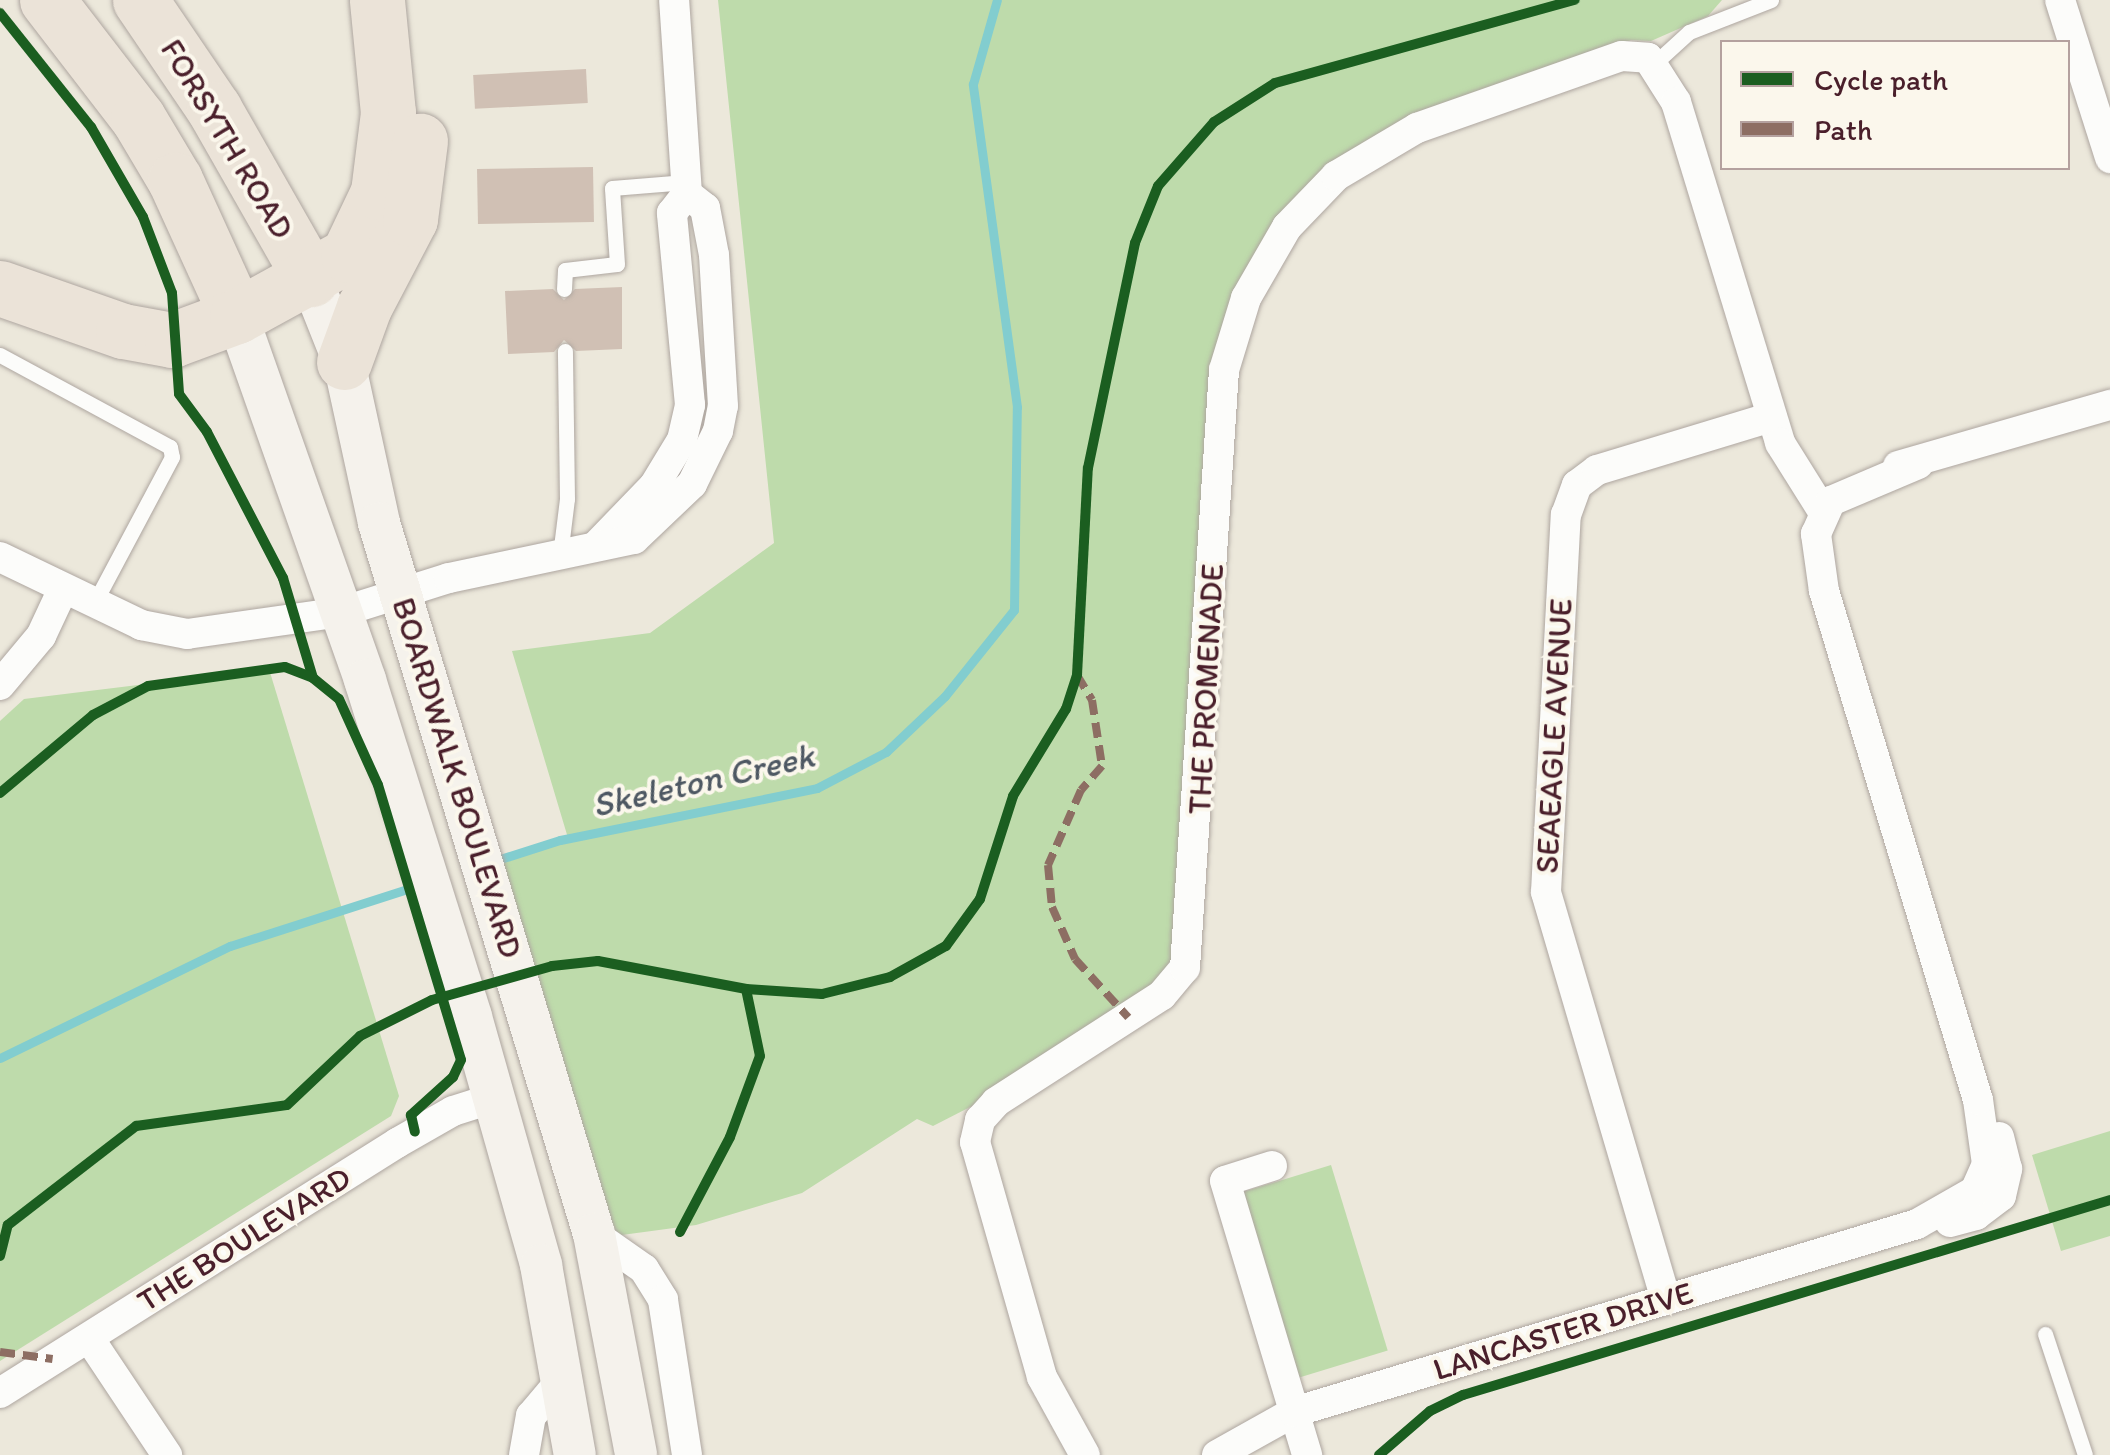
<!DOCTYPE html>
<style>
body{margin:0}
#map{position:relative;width:2110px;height:1455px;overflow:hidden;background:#ece8db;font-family:Itim,sans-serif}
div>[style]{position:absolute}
.green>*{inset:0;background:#bedbab;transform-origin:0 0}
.stream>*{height:9px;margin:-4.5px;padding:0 4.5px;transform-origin:4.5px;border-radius:4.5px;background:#82cdcf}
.building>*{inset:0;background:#d0c0b4;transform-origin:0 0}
.roads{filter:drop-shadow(0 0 2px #aea6a0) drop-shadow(0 0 2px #aea6a0)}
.lane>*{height:15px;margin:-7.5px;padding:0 7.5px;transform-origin:7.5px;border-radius:7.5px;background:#fcfcfa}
.street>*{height:30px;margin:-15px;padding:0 15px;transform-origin:15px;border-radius:15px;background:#fcfcfa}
.secondary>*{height:42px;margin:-21px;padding:0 21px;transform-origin:21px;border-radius:21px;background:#f5f2ec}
.highway>*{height:55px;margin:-27.5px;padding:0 27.5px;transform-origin:27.5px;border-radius:27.5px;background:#ebe3d8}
.quiet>*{height:8px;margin-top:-4px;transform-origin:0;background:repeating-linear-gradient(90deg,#8d6e63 0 15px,transparent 0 23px)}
.cycleway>*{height:10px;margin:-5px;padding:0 5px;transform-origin:5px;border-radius:5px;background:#1b5e20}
span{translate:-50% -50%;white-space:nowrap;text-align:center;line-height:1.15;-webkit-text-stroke:8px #fbf7ec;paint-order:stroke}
.street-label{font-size:32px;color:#4a1f2b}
.water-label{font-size:35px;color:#4e5863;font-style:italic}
.legend{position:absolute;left:1720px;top:40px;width:350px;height:130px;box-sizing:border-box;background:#fbf7ec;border:2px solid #b4a19f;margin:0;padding:12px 18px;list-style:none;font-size:30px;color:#4a1f2b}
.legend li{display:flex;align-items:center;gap:20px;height:50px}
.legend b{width:50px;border:2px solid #b4a19f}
</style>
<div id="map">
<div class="green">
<i style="clip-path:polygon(718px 0,1722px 0,1708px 16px,1651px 41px,1631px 40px,1427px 111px,1244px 274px,1176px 947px,1167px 975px,976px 1104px,933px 1126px,917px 1119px,802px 1193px,696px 1225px,607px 1237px,500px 859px,568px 838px,512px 651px,650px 633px,774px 543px)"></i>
<i style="clip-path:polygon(269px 669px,399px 1096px,391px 1116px,0 1361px,0 721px,24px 699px)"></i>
<i style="clip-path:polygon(2110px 1131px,2110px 1236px,2061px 1251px,2032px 1155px)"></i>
<i style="left:1331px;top:1165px;width:194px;height:95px;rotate:73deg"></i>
</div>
<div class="stream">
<i style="left:494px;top:861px;width:69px;rotate:-17.7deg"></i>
<i style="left:560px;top:840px;width:262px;rotate:-11.4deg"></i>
<i style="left:817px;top:788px;width:78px;rotate:-27.6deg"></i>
<i style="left:886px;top:752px;width:81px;rotate:-43.5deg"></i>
<i style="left:945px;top:696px;width:110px;rotate:-51.3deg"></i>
<i style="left:1014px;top:610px;width:203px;rotate:-89.2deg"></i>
<i style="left:1017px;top:407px;width:326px;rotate:-97.8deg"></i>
<i style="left:973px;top:84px;width:87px;rotate:-74.1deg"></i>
<i style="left:0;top:1058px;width:256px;rotate:-26deg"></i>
<i style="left:230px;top:946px;width:196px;rotate:-17.8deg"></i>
</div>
<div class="building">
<i style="left:586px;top:69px;width:34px;height:113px;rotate:87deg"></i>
<i style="left:593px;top:167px;width:55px;height:116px;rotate:89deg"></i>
<i style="clip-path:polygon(622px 287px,622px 349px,576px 351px,564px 340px,554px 352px,508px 354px,505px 291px,553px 289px,564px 300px,575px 289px)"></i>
</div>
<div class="roads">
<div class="lane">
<i style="left:1655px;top:63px;width:46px;rotate:-42.4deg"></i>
<i style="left:1689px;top:32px;width:88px;rotate:-21.3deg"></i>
<i style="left:564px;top:289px;width:19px;rotate:-87deg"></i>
<i style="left:565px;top:270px;width:52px;rotate:-6.6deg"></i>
<i style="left:617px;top:264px;width:76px;rotate:-93.8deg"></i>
<i style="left:612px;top:188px;width:74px;rotate:-4.6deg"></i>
<i style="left:0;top:355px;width:193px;rotate:28.4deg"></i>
<i style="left:170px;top:447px;width:10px;rotate:79deg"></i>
<i style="left:172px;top:457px;width:166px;rotate:118deg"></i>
<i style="left:560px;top:555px;width:56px;rotate:-82.9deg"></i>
<i style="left:567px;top:499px;width:148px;rotate:-90.8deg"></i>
<i style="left:2045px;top:1334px;width:127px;rotate:71.7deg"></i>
</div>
<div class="street">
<i style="left:2060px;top:0;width:166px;rotate:72.4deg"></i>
<i style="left:1898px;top:466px;width:221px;rotate:-16.1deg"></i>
<i style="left:597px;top:545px;width:82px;rotate:-46deg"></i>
<i style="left:654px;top:486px;width:54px;rotate:-58.7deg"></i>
<i style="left:682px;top:440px;width:36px;rotate:-77deg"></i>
<i style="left:690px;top:405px;width:193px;rotate:-95.4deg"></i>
<i style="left:672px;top:213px;width:24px;rotate:-52deg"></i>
<i style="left:687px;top:194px;width:194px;rotate:-93.8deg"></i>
<i style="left:0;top:557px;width:157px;rotate:25.7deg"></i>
<i style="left:141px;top:625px;width:47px;rotate:11.1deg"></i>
<i style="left:187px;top:634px;width:156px;rotate:-8.1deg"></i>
<i style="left:341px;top:612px;width:113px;rotate:-17.5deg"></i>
<i style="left:449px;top:578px;width:189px;rotate:-11.9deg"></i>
<i style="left:634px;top:539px;width:80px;rotate:-43.5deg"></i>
<i style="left:692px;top:484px;width:59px;rotate:-63.9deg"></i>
<i style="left:718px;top:431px;width:25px;rotate:-79deg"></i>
<i style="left:723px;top:406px;width:151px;rotate:-93.4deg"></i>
<i style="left:714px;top:255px;width:48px;rotate:-100.8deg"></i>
<i style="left:705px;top:208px;width:23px;rotate:-142deg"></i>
<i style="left:0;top:685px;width:64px;rotate:-50.1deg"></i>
<i style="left:41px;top:636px;width:52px;rotate:-64.9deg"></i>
<i style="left:1272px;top:1166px;width:49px;rotate:162.3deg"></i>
<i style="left:1225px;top:1181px;width:286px;rotate:73.3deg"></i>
<i style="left:1950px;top:1222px;width:27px;rotate:-15deg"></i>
<i style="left:1976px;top:1215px;width:31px;rotate:-37deg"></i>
<i style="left:2001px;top:1196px;width:28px;rotate:-77deg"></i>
<i style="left:2007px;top:1169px;width:33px;rotate:-104deg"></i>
<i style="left:594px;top:1234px;width:61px;rotate:35deg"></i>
<i style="left:644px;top:1269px;width:36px;rotate:58deg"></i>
<i style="left:663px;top:1300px;width:157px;rotate:81.2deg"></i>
<i style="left:1666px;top:1300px;width:425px;rotate:-106.4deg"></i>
<i style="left:1546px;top:892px;width:378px;rotate:-87deg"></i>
<i style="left:1566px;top:515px;width:32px;rotate:-70deg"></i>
<i style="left:1577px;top:485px;width:25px;rotate:-37deg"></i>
<i style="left:1597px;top:470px;width:182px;rotate:-16.9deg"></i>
<i style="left:89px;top:1338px;width:141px;rotate:56.3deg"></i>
<i style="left:0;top:1393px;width:469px;rotate:-32.2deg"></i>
<i style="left:397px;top:1143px;width:64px;rotate:-29.7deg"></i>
<i style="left:453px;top:1111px;width:43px;rotate:-17.6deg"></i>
<i style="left:524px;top:1455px;width:40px;rotate:-80deg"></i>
<i style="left:531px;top:1416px;width:51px;rotate:-49.8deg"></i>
<i style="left:1085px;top:1455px;width:89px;rotate:-118.9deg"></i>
<i style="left:1042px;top:1377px;width:244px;rotate:-105.9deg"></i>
<i style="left:975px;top:1142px;width:23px;rotate:-77deg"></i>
<i style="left:980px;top:1120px;width:24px;rotate:-48deg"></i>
<i style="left:996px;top:1102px;width:197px;rotate:-32.8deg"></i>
<i style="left:1162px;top:995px;width:35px;rotate:-50deg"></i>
<i style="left:1185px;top:968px;width:599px;rotate:-86.27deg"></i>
<i style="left:1224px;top:370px;width:75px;rotate:-73deg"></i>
<i style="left:1246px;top:298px;width:82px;rotate:-60deg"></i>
<i style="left:1287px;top:227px;width:71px;rotate:-46.1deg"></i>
<i style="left:1336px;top:176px;width:94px;rotate:-30.7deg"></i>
<i style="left:1417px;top:128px;width:217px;rotate:-19.4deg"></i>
<i style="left:1622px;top:56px;width:26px;rotate:4deg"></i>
<i style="left:1648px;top:58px;width:52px;rotate:57.5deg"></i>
<i style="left:1676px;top:102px;width:357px;rotate:73deg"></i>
<i style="left:1780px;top:443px;width:79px;rotate:57.9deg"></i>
<i style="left:1217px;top:1455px;width:88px;rotate:-29.2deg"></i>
<i style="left:1294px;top:1412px;width:651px;rotate:-16.79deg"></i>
<i style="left:1917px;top:1224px;width:67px;rotate:-29.6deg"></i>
<i style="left:1975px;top:1191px;width:30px;rotate:-66deg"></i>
<i style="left:1987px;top:1164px;width:65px;rotate:-98deg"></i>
<i style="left:1978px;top:1100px;width:532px;rotate:-106.83deg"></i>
<i style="left:1824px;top:591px;width:58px;rotate:-98deg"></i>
<i style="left:1816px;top:534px;width:36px;rotate:-66deg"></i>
<i style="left:1831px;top:501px;width:95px;rotate:-23deg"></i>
</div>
<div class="secondary">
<i style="left:311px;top:279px;width:89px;rotate:68.3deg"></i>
<i style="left:344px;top:362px;width:165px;rotate:77.7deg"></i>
<i style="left:379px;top:523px;width:743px;rotate:73.18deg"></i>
<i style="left:594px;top:1234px;width:225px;rotate:79.2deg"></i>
<i style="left:237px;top:316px;width:386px;rotate:70.6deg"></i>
<i style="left:365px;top:680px;width:353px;rotate:72.5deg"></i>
<i style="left:471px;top:1017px;width:258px;rotate:74.2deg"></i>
<i style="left:541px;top:1265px;width:193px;rotate:79.9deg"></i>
</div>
<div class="highway">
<i style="left:47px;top:0;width:149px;rotate:52.4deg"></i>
<i style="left:138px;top:118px;width:72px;rotate:59.2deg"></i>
<i style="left:175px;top:180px;width:149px;rotate:65.5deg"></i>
<i style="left:140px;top:0;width:132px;rotate:55.8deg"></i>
<i style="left:214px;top:109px;width:196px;rotate:60.3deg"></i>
<i style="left:0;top:288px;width:130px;rotate:19.3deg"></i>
<i style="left:123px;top:331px;width:50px;rotate:10.4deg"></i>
<i style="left:172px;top:340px;width:69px;rotate:-20.3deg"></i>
<i style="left:237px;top:316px;width:127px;rotate:-28.8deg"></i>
<i style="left:348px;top:255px;width:70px;rotate:-64.5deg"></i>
<i style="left:378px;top:192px;width:80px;rotate:-82.8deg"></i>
<i style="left:388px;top:113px;width:114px;rotate:-95.6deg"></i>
<i style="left:344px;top:362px;width:59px;rotate:-70deg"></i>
<i style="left:364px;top:307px;width:99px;rotate:-62.4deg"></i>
<i style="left:410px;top:219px;width:79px;rotate:-82.7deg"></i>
</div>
</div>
<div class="quiet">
<i style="left:1077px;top:675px;width:29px;rotate:59deg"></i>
<i style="left:1092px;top:700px;width:67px;rotate:81.4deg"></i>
<i style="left:1102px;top:766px;width:32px;rotate:131deg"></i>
<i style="left:1081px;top:790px;width:82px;rotate:113.7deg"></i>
<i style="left:1048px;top:865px;width:42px;rotate:84.6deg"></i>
<i style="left:1052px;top:907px;width:57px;rotate:66.1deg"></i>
<i style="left:1075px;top:959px;width:79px;rotate:47.6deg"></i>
<i style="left:0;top:1352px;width:53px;rotate:7.5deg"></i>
</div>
<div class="cycleway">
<i style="left:0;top:13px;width:146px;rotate:51.4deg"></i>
<i style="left:91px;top:127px;width:104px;rotate:60deg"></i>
<i style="left:143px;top:217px;width:81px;rotate:69.1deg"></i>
<i style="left:172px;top:293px;width:101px;rotate:86deg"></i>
<i style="left:179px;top:394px;width:47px;rotate:53.6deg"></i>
<i style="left:207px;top:432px;width:165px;rotate:62.5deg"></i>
<i style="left:283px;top:578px;width:104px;rotate:73.3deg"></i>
<i style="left:313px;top:678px;width:33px;rotate:39deg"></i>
<i style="left:339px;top:699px;width:94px;rotate:65.6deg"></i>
<i style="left:378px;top:785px;width:287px;rotate:73.2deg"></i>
<i style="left:461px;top:1060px;width:19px;rotate:115deg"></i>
<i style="left:453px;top:1077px;width:57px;rotate:137.9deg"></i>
<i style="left:411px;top:1115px;width:17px;rotate:77deg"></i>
<i style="left:0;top:793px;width:121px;rotate:-40deg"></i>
<i style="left:93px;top:715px;width:62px;rotate:-27.8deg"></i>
<i style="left:148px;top:686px;width:138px;rotate:-7.9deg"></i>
<i style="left:285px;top:667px;width:30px;rotate:21deg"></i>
<i style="left:680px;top:1232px;width:107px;rotate:-62.2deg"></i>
<i style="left:730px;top:1137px;width:86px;rotate:-69.7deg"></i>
<i style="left:760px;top:1056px;width:68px;rotate:-101.8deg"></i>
<i style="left:0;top:1256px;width:32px;rotate:-76deg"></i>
<i style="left:8px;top:1225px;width:162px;rotate:-37.7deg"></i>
<i style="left:136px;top:1126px;width:152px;rotate:-7.9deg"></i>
<i style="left:287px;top:1105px;width:100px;rotate:-43.4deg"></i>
<i style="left:360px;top:1036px;width:80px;rotate:-26.6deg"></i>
<i style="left:432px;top:1000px;width:125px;rotate:-15.8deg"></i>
<i style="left:552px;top:966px;width:46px;rotate:-6.2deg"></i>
<i style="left:598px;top:961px;width:151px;rotate:10.7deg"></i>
<i style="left:746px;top:989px;width:76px;rotate:3.8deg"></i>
<i style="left:822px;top:994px;width:70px;rotate:-14deg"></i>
<i style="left:890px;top:977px;width:64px;rotate:-29deg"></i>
<i style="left:946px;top:946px;width:58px;rotate:-54.1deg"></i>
<i style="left:980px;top:899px;width:108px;rotate:-72.2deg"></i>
<i style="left:1013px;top:796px;width:102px;rotate:-58.7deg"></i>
<i style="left:1066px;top:709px;width:36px;rotate:-72deg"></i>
<i style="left:1077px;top:675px;width:207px;rotate:-87deg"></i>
<i style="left:1088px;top:468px;width:230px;rotate:-78.2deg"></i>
<i style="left:1135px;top:243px;width:61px;rotate:-68deg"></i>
<i style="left:1158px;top:186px;width:85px;rotate:-48.8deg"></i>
<i style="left:1214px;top:122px;width:72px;rotate:-32.6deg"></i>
<i style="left:1275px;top:83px;width:311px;rotate:-15.5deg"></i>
<i style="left:1379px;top:1455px;width:67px;rotate:-40.8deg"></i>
<i style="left:1430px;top:1411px;width:37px;rotate:-26deg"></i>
<i style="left:1463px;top:1395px;width:676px;rotate:-16.77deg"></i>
</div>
<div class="street-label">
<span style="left:227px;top:139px;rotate:59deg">FORSYTH ROAD</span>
<span style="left:1206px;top:689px;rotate:-87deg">THE PROMENADE</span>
<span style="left:1554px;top:736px;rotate:-87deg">SEAEAGLE AVENUE</span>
<span style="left:457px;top:778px;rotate:73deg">BOARDWALK BOULEVARD</span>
<span style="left:244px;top:1239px;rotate:-32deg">THE BOULEVARD</span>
<span style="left:1563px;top:1331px;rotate:-17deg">LANCASTER DRIVE</span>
</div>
<div class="water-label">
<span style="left:703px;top:780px;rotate:-13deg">Skeleton Creek</span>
</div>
<ul class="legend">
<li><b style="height:12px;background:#1b5e20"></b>Cycle path</li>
<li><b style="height:12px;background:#8d6e63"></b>Path</li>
</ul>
</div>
